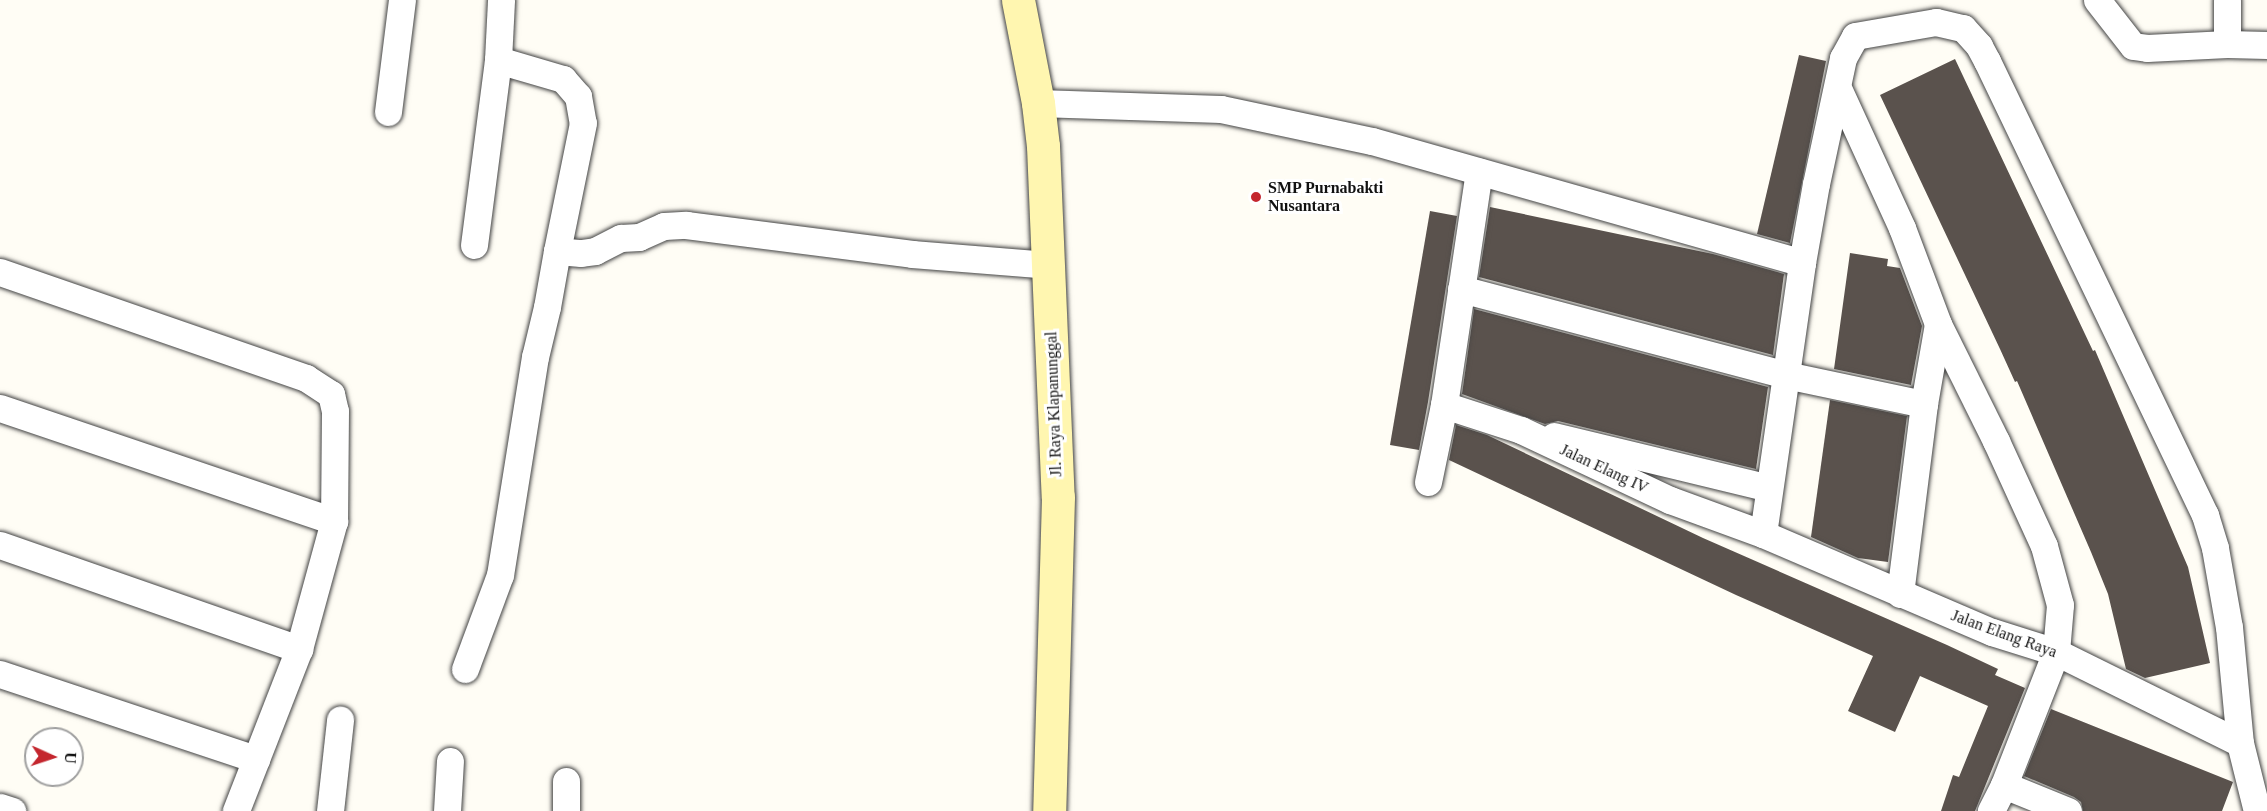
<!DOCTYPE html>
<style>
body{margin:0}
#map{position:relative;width:2267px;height:811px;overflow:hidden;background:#fffdf5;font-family:Georgia,serif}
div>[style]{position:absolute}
.building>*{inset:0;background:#5a524d}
.roads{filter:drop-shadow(0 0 2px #444) drop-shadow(0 0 2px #444)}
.street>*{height:27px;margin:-13.5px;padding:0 13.5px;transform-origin:13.5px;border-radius:13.5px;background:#fff}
.secondary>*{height:33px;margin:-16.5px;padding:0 16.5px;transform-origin:16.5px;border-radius:16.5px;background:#fff6b0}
.dots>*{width:16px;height:16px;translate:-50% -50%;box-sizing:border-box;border:3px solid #fff;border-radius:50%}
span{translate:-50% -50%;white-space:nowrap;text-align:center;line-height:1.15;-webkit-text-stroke:6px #fff;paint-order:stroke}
.poi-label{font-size:16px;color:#111;font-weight:700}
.left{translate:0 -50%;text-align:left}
.street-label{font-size:16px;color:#111}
.north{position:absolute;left:24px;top:727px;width:60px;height:60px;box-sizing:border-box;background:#fff;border:2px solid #a0a0a0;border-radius:50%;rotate:93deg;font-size:16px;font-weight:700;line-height:24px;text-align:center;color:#111}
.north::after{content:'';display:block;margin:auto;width:21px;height:27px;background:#c4262e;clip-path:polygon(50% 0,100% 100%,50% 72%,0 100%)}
</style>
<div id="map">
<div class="building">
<i style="clip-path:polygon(1799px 55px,1826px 61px,1790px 243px,1757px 234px)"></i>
<i style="clip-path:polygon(1955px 59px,2093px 351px,2095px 350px,2188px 567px,2210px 663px,2145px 678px,2126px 669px,2108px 594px,2091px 552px,2017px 381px,2015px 382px,2000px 349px,1880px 95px)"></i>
<i style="clip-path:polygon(1490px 207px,1713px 254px,1784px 274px,1773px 355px,1479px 277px)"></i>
<i style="clip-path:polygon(1430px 211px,1457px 216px,1428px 402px,1419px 450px,1390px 445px)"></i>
<i style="clip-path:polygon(1850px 253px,1888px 259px,1887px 266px,1900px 268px,1922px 326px,1911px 385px,1834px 369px)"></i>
<i style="clip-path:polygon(1474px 309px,1768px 387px,1756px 469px,1558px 421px,1545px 424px,1462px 394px)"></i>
<i style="clip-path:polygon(1830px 400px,1907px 416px,1888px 562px,1858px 558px,1811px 537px)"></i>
<i style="clip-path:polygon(1456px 425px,1487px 435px,1703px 538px,1947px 645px,1998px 669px,1995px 675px,2025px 688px,1975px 811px,1941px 811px,1953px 775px,1959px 777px,1988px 706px,1920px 676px,1895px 732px,1848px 711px,1873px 656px,1736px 595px,1449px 460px)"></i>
<i style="clip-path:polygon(2051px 709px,2233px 782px,2222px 811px,2083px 811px,2081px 802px,2074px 797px,2024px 776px)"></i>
</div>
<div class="roads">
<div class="street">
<i style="left:2097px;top:0;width:58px;rotate:52deg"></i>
<i style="left:2133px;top:46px;width:14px;rotate:8deg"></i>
<i style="left:2147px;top:48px;width:80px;rotate:-2.9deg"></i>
<i style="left:2227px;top:44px;width:40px;rotate:1.4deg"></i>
<i style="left:2227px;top:0;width:44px;rotate:90deg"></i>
<i style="left:498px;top:60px;width:68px;rotate:16.3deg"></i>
<i style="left:563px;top:79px;width:23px;rotate:49deg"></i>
<i style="left:578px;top:96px;width:27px;rotate:80deg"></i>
<i style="left:583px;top:123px;width:131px;rotate:101.5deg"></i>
<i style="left:557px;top:251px;width:24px;rotate:5deg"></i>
<i style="left:581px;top:253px;width:14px;rotate:-8deg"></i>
<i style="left:595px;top:251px;width:29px;rotate:-27deg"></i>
<i style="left:621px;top:238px;width:18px;rotate:-3deg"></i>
<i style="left:639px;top:237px;width:27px;rotate:-24deg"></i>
<i style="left:664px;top:226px;width:22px;rotate:-3deg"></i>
<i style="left:686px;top:225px;width:228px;rotate:7.3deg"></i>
<i style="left:912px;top:254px;width:136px;rotate:4.6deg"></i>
<i style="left:1838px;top:88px;width:154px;rotate:65.4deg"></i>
<i style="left:1902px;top:228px;width:103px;rotate:69.4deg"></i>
<i style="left:1938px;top:324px;width:131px;rotate:63.6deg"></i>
<i style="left:1996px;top:441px;width:115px;rotate:65.4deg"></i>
<i style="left:2044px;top:546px;width:61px;rotate:74.8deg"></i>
<i style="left:2060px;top:605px;width:47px;rotate:94.9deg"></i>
<i style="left:2056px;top:652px;width:143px;rotate:111.4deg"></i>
<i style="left:2004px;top:785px;width:29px;rotate:117deg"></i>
<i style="left:1038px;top:103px;width:183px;rotate:1.9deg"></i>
<i style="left:1221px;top:109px;width:154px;rotate:12deg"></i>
<i style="left:1372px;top:141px;width:447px;rotate:15.8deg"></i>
<i style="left:388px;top:112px;width:113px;rotate:-82.9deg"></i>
<i style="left:474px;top:245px;width:187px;rotate:-82.6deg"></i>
<i style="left:498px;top:60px;width:60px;rotate:-87.1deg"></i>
<i style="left:0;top:272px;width:324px;rotate:19.1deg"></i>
<i style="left:306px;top:378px;width:30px;rotate:33deg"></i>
<i style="left:331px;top:394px;width:17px;rotate:77deg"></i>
<i style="left:335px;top:411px;width:110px;rotate:90.5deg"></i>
<i style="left:334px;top:521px;width:133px;rotate:105.3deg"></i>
<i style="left:299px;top:649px;width:174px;rotate:111.3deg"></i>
<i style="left:1461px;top:289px;width:336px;rotate:14.8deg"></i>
<i style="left:1786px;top:375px;width:141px;rotate:11.9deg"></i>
<i style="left:1444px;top:405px;width:81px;rotate:18deg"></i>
<i style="left:1521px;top:430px;width:165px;rotate:25.2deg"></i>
<i style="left:1670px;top:500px;width:99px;rotate:20.1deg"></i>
<i style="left:1763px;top:534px;width:249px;rotate:23.2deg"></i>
<i style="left:1992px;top:632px;width:67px;rotate:17.4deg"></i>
<i style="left:2056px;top:652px;width:205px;rotate:26.3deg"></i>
<i style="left:0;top:408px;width:353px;rotate:18.7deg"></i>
<i style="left:1554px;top:436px;width:221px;rotate:13.6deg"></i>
<i style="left:1428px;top:482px;width:79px;rotate:-78.3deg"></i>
<i style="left:1444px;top:405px;width:236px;rotate:-81.5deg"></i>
<i style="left:1763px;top:534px;width:274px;rotate:-81.8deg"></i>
<i style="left:1802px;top:263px;width:80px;rotate:-80deg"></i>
<i style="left:1816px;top:184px;width:129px;rotate:-77.9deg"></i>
<i style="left:1843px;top:58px;width:25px;rotate:-61deg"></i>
<i style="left:1855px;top:36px;width:82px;rotate:-9.8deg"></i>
<i style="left:1936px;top:22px;width:28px;rotate:13deg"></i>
<i style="left:1963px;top:28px;width:24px;rotate:48deg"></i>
<i style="left:1979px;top:46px;width:17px;rotate:62deg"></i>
<i style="left:1987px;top:61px;width:504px;rotate:64.35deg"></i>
<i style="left:2205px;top:515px;width:34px;rotate:73deg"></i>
<i style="left:2215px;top:548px;width:80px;rotate:80deg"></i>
<i style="left:2229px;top:627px;width:117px;rotate:84.6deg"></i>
<i style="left:2240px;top:743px;width:70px;rotate:76deg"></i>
<i style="left:0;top:545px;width:317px;rotate:19.2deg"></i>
<i style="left:1900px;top:594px;width:192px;rotate:-82.8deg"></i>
<i style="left:1924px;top:404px;width:81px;rotate:-80.1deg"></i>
<i style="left:465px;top:669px;width:100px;rotate:-69.6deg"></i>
<i style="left:500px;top:575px;width:221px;rotate:-80.9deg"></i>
<i style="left:535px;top:357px;width:51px;rotate:-76.5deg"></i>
<i style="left:547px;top:307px;width:57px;rotate:-79.9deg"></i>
<i style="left:0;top:674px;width:270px;rotate:18.4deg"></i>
<i style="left:2004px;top:785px;width:69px;rotate:22.1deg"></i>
<i style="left:0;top:807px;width:13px;rotate:18deg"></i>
<i style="left:330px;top:811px;width:92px;rotate:-83.7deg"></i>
<i style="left:447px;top:811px;width:50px;rotate:-86.6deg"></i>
<i style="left:566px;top:811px;width:30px;rotate:-90deg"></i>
</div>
<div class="secondary">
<i style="left:1018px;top:0;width:105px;rotate:79deg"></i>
<i style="left:1038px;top:103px;width:43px;rotate:83.4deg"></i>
<i style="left:1043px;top:146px;width:351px;rotate:87.6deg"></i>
<i style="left:1058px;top:497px;width:314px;rotate:91.6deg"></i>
</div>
</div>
<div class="dots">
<i style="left:1256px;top:197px;background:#c4262e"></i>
</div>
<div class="poi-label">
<span class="left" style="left:1268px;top:197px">SMP Purnabakti<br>Nusantara</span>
</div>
<div class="street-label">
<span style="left:1054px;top:404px;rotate:-92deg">Jl. Raya Klapanunggal</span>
<span style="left:1604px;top:469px;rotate:25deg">Jalan Elang IV</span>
<span style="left:2004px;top:634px;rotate:20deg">Jalan Elang Raya</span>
</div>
<div class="north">U</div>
</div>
